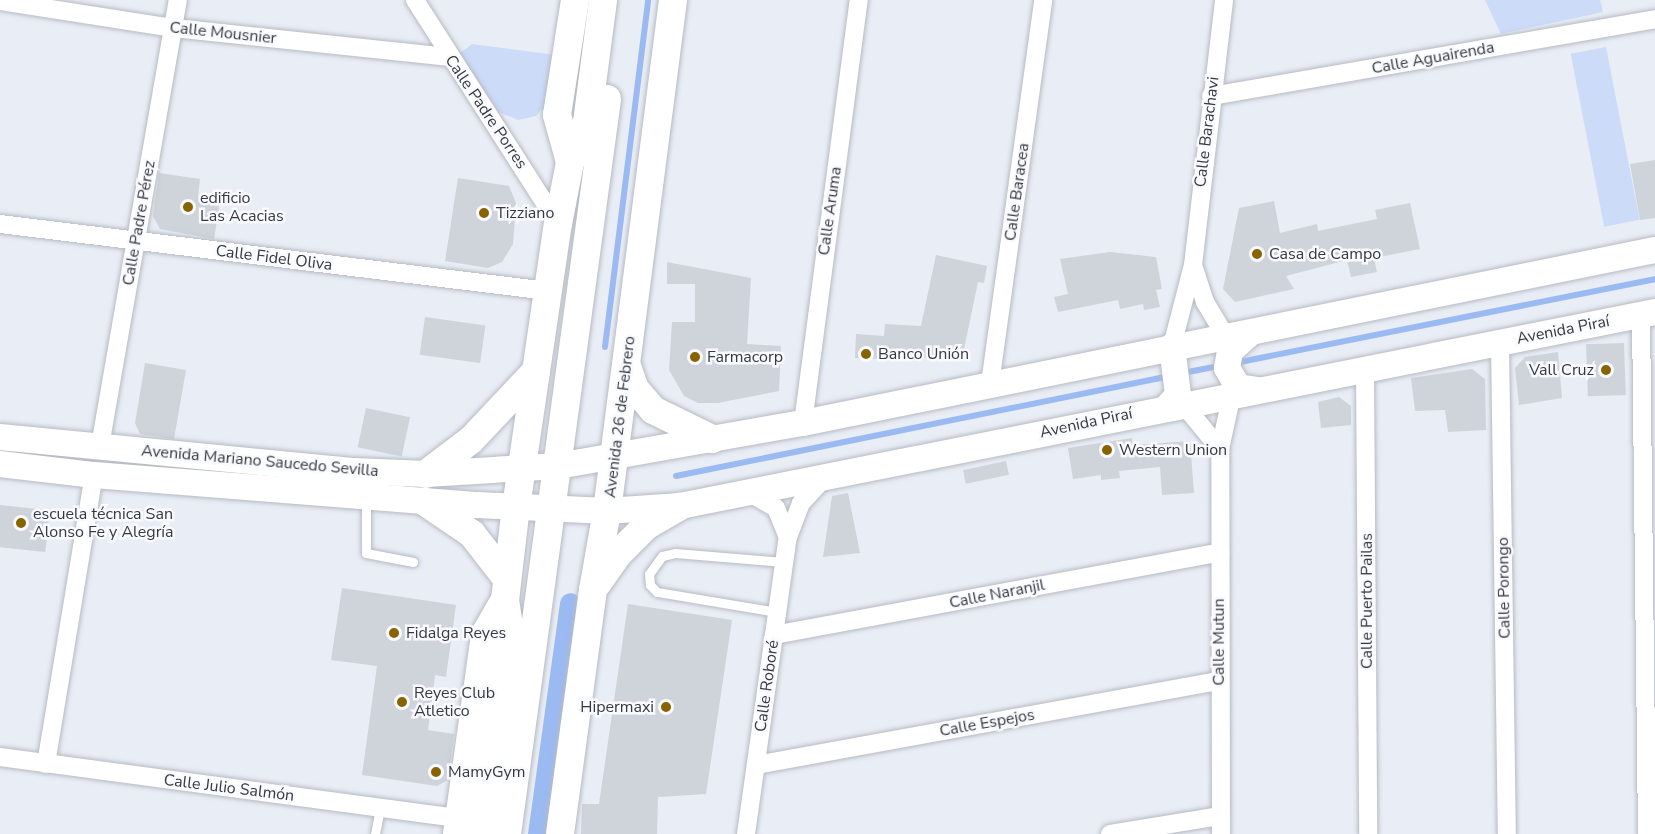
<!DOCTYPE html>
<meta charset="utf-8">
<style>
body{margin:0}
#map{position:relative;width:1655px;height:834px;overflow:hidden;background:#e9edf5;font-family:"Nunito Sans",sans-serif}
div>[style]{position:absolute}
.green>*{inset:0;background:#cbdbf8;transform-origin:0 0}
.stream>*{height:6px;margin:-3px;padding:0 3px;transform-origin:3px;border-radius:3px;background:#9bbaf2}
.canal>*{height:21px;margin:-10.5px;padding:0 10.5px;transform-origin:10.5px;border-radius:10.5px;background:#9bbaf2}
.building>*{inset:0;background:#cfd3da;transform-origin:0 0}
.roads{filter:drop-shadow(0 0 2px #b6bac2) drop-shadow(0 0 2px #b6bac2)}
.lane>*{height:9px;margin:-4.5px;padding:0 4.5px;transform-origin:4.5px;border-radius:4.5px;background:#fff}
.street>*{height:18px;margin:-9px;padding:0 9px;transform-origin:9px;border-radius:9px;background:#fff}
.secondary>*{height:26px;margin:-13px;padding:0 13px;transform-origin:13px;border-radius:13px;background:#fff}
.primary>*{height:28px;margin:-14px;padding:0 14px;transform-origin:14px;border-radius:14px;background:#fff}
.dots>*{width:16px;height:16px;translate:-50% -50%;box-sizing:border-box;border:3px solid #f8faff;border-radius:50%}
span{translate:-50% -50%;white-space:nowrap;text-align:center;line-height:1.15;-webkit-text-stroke:5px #f8faff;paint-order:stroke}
.street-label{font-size:16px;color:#37393c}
.poi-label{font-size:16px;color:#37393c}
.left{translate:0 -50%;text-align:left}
.right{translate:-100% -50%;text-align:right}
</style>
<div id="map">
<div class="green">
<i style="clip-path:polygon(1485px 0,1600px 0,1603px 12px,1501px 34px)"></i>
<i style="clip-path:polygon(472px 44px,556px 55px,546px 105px,536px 116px,518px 120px,499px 112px,459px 54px)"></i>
<i style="left:1606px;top:47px;width:176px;height:36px;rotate:79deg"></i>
</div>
<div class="stream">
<i style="left:605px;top:347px;width:350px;rotate:-82.9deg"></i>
<i style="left:1235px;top:363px;width:428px;rotate:-11.3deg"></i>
<i style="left:1188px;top:372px;width:25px;rotate:-11deg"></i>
<i style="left:676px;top:476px;width:504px;rotate:-11.44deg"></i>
</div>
<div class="canal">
<i style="left:538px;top:834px;width:233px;rotate:-82.1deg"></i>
</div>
<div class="building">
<i style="clip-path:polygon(1655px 160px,1655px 218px,1640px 220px,1630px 164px)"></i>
<i style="clip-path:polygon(159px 173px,200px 179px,198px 197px,220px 201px,214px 239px,160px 229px,153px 216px)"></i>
<i style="clip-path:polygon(458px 178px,509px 186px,516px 203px,513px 244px,502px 262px,488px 268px,445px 261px)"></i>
<i style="clip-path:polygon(1274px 201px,1280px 233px,1317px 224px,1318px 231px,1377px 219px,1375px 210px,1410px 203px,1420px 249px,1374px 258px,1377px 272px,1351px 277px,1347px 260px,1286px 276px,1294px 289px,1235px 302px,1223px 289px,1239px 208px)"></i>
<i style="clip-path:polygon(1110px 252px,1156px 257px,1162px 289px,1156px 290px,1160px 307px,1144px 310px,1143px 304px,1120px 309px,1118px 300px,1058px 312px,1054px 297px,1068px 294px,1060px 259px)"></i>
<i style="clip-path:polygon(936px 255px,987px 266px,984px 283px,978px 282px,964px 349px,915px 360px,855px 358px,856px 334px,884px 336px,885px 324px,921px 326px)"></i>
<i style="clip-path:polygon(667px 262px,751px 278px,747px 344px,781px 346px,779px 391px,718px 403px,698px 403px,684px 396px,669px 370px,672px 322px,695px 322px,695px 284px,667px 284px)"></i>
<i style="left:425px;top:317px;width:61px;height:38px;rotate:8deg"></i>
<i style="left:1624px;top:343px;width:52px;height:38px;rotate:88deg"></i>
<i style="clip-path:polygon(1558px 352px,1562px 398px,1519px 405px,1515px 368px,1525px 357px)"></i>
<i style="clip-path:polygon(145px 363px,186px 370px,174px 439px,140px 434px,135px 423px)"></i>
<i style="clip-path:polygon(1472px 369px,1485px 379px,1486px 430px,1448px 432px,1445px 410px,1415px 411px,1411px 378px)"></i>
<i style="clip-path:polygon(1339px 397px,1351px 406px,1351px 425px,1321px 428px,1318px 402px)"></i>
<i style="left:366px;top:408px;width:45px;height:40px;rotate:12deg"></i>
<i style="clip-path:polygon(1132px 438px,1133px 445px,1190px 441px,1194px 493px,1162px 495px,1160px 467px,1119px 471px,1120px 478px,1101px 480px,1101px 475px,1073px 479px,1068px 448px)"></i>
<i style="left:1006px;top:461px;width:14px;height:44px;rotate:78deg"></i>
<i style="clip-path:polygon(848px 493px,860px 553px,823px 557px,832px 496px)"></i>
<i style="left:0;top:505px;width:50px;height:42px;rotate:6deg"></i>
<i style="clip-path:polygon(342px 588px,456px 605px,446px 677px,435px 675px,428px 730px,454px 734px,448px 780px,437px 786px,362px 775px,377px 666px,331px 660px)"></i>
<i style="clip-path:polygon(628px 604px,732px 620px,706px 794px,658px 797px,657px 834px,581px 834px,582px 804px,599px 804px)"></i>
</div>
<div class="roads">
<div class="lane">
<i style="left:366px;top:498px;width:55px;rotate:90deg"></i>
<i style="left:366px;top:553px;width:48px;rotate:10.8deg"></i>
<i style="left:777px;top:612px;width:122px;rotate:-170.5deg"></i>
<i style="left:657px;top:592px;width:10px;rotate:-135deg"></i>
<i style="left:650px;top:585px;width:11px;rotate:-95deg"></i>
<i style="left:649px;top:574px;width:22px;rotate:-54deg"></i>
<i style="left:662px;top:556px;width:13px;rotate:-13deg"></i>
<i style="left:675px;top:553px;width:109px;rotate:4.7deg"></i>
<i style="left:375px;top:834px;width:26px;rotate:-79deg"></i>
</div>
<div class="street">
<i style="left:415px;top:0;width:266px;rotate:57.4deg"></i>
<i style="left:0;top:1px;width:175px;rotate:8.9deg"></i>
<i style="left:173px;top:28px;width:277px;rotate:6deg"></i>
<i style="left:1211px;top:96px;width:451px;rotate:-9.8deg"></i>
<i style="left:0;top:224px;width:552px;rotate:6.97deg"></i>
<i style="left:1193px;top:265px;width:39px;rotate:72deg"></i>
<i style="left:1205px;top:302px;width:31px;rotate:59deg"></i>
<i style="left:1221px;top:329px;width:13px;rotate:39deg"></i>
<i style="left:1641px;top:315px;width:519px;rotate:89.34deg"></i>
<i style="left:1500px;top:343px;width:491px;rotate:89.2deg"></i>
<i style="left:1172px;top:346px;width:84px;rotate:-75.5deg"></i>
<i style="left:1193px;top:265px;width:267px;rotate:-83.3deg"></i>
<i style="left:1365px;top:369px;width:465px;rotate:89.6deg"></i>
<i style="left:990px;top:384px;width:388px;rotate:-82.1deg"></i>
<i style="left:1183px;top:404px;width:58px;rotate:50.6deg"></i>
<i style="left:803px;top:423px;width:427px;rotate:-82.5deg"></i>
<i style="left:100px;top:446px;width:453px;rotate:-80.1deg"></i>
<i style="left:748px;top:492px;width:32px;rotate:30deg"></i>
<i style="left:776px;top:508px;width:31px;rotate:68deg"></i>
<i style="left:774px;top:635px;width:454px;rotate:-10.5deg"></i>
<i style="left:0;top:757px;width:463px;rotate:7.6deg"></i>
<i style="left:46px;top:764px;width:293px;rotate:-80.6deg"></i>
<i style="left:756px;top:765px;width:471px;rotate:-10.3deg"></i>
<i style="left:746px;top:834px;width:300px;rotate:-82deg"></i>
<i style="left:788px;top:537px;width:36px;rotate:-69deg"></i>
<i style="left:801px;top:503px;width:37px;rotate:-47deg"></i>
<i style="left:1110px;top:834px;width:111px;rotate:-9.3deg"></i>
<i style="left:1221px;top:834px;width:385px;rotate:-90.1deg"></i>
<i style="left:1220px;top:449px;width:56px;rotate:-77.7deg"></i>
</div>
<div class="secondary">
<i style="left:1249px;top:334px;width:25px;rotate:138deg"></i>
<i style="left:1230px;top:351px;width:17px;rotate:100deg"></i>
<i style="left:1227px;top:368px;width:22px;rotate:60deg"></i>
<i style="left:1238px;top:387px;width:20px;rotate:9deg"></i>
<i style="left:1167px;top:407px;width:16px;rotate:-47deg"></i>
<i style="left:1178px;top:395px;width:49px;rotate:-97deg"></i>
<i style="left:0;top:437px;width:356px;rotate:5.5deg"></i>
<i style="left:354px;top:471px;width:72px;rotate:2.4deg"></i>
<i style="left:426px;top:474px;width:132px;rotate:-3.5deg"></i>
<i style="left:558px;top:466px;width:249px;rotate:-10deg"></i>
<i style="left:803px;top:423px;width:869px;rotate:-11.48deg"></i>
<i style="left:0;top:464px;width:95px;rotate:6.7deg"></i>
<i style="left:94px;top:475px;width:385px;rotate:4.5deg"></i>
<i style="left:478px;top:505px;width:129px;rotate:2.7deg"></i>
<i style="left:607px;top:511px;width:73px;rotate:-3.9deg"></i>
<i style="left:680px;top:506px;width:994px;rotate:-11.25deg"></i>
</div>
<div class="primary">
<i style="left:570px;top:162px;width:49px;rotate:-105.5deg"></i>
<i style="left:557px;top:115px;width:116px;rotate:-81.1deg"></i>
<i style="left:627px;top:366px;width:24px;rotate:71deg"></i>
<i style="left:635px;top:389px;width:28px;rotate:49deg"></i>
<i style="left:653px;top:410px;width:66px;rotate:26.2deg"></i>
<i style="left:426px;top:474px;width:56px;rotate:-37.1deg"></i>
<i style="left:471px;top:440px;width:95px;rotate:-46.7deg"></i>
<i style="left:425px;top:502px;width:57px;rotate:34.2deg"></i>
<i style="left:472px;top:534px;width:57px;rotate:52.1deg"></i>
<i style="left:597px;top:584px;width:38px;rotate:-55deg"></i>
<i style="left:619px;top:553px;width:38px;rotate:-45deg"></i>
<i style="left:646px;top:526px;width:39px;rotate:-30deg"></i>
<i style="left:457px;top:834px;width:202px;rotate:-82deg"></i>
<i style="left:485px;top:634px;width:39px;rotate:-60deg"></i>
<i style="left:484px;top:834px;width:198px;rotate:-82.2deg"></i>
<i style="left:511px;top:638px;width:38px;rotate:-99deg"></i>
<i style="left:505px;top:600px;width:94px;rotate:-83.3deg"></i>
<i style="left:516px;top:507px;width:286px;rotate:-81.6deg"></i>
<i style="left:558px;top:224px;width:63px;rotate:-79deg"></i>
<i style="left:570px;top:162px;width:43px;rotate:-67deg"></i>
<i style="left:587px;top:122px;width:123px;rotate:-82.5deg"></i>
<i style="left:507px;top:834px;width:742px;rotate:-82.25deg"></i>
<i style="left:560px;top:834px;width:246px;rotate:-82.3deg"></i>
<i style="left:593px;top:590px;width:80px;rotate:-80deg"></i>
<i style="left:607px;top:511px;width:515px;rotate:-82.64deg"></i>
</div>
</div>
<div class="dots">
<i style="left:188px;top:207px;background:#886300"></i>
<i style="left:484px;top:213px;background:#886300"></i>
<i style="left:1257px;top:254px;background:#886300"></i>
<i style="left:866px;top:354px;background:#886300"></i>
<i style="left:695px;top:357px;background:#886300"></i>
<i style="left:1606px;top:370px;background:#886300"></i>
<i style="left:1107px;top:450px;background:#886300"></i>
<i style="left:21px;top:523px;background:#886300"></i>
<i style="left:394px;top:633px;background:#886300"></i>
<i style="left:402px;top:702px;background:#886300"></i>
<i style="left:666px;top:707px;background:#886300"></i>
<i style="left:436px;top:772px;background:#886300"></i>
</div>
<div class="street-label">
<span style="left:223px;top:33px;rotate:6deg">Calle Mousnier</span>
<span style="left:1433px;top:58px;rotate:-10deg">Calle Aguairenda</span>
<span style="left:486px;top:112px;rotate:56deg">Calle Padre Porres</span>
<span style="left:1207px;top:132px;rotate:-83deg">Calle Barachavi</span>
<span style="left:1017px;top:192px;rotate:-82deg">Calle Baracea</span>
<span style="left:830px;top:211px;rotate:-82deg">Calle Aruma</span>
<span style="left:139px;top:223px;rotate:-80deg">Calle Padre Pérez</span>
<span style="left:274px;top:258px;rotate:7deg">Calle Fidel Oliva</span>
<span style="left:1563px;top:330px;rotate:-11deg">Avenida Piraí</span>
<span style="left:620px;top:417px;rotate:-83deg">Avenida 26 de Febrero</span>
<span style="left:1086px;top:423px;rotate:-12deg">Avenida Piraí</span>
<span style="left:260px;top:461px;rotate:5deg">Avenida Mariano Saucedo Sevilla</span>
<span style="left:1504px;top:588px;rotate:-91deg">Calle Porongo</span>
<span style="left:997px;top:594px;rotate:-11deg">Calle Naranjil</span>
<span style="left:1367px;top:601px;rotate:-90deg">Calle Puerto Pailas</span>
<span style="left:1219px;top:642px;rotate:-90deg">Calle Mutun</span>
<span style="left:767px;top:686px;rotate:-82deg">Calle Roboré</span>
<span style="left:987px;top:723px;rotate:-10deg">Calle Espejos</span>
<span style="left:229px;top:788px;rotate:7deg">Calle Julio Salmón</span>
</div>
<div class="poi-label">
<span class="left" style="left:200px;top:207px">edificio<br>Las Acacias</span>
<span class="left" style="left:496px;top:213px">Tizziano</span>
<span class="left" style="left:1269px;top:254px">Casa de Campo</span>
<span class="left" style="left:878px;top:354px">Banco Unión</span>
<span class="left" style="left:707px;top:357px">Farmacorp</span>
<span class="right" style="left:1594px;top:370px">Vall Cruz</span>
<span class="left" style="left:1119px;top:450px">Western Union</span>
<span class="left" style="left:33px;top:523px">escuela técnica San<br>Alonso Fe y Alegría</span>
<span class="left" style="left:406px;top:633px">Fidalga Reyes</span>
<span class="left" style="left:414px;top:702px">Reyes Club<br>Atletico</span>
<span class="right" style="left:654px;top:707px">Hipermaxi</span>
<span class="left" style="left:448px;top:772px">MamyGym</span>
</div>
</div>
